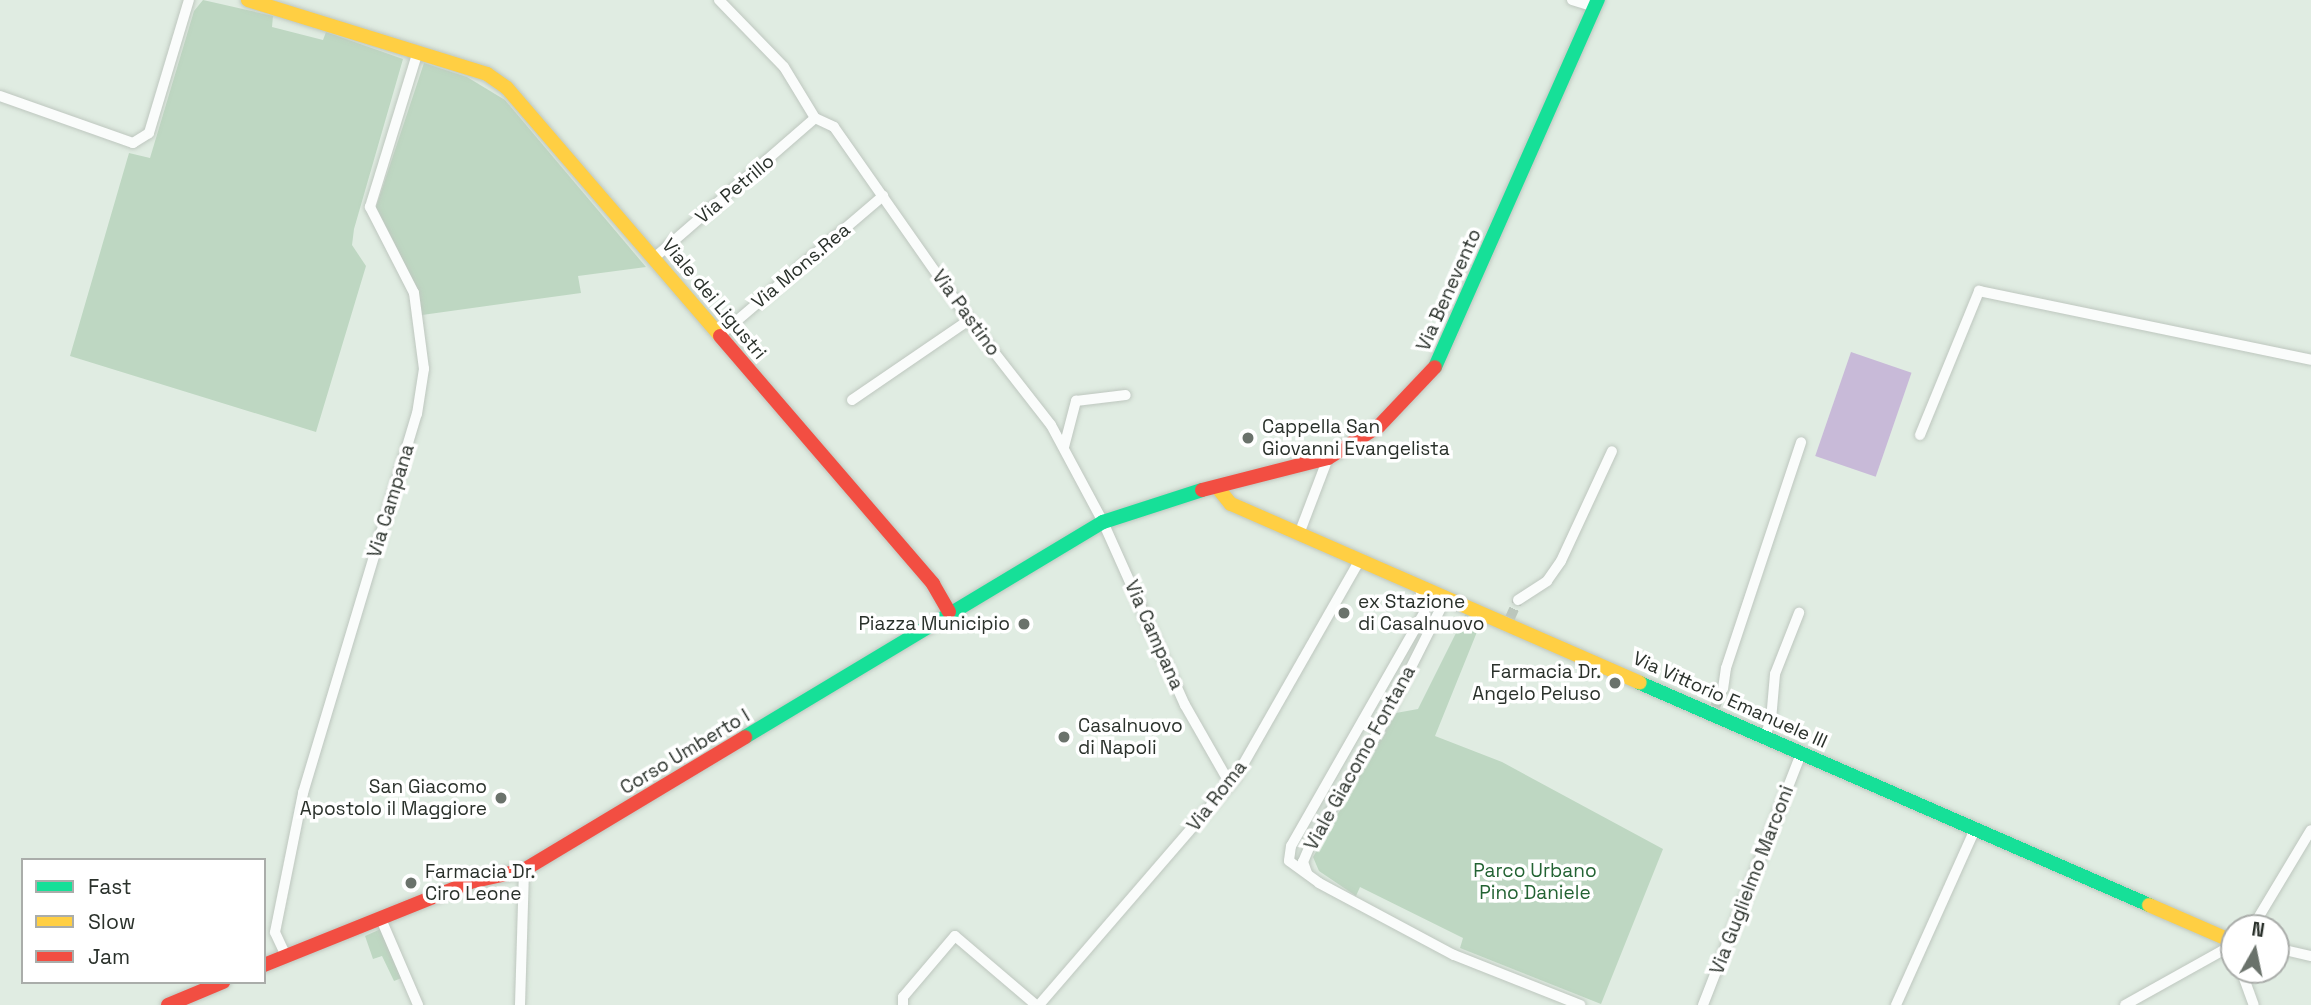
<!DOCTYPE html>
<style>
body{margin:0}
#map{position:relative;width:2311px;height:1005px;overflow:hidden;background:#e0ece2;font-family:"Space Grotesk",sans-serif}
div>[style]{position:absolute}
.green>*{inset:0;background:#bed7c2}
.water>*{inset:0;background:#c8bad8;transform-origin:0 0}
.street-tunnel>*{height:10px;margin-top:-5px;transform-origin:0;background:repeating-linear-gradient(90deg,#bcc7bd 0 10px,transparent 0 15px)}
.roads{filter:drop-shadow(0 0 2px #bec7bf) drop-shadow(0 0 2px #bec7bf)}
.street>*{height:10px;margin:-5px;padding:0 5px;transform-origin:5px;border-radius:5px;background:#fafcfb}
.fast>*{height:14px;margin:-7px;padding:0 7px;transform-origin:7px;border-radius:7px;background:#16e098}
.slow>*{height:14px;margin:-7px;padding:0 7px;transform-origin:7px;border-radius:7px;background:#ffcf43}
.jam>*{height:14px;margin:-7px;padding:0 7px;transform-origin:7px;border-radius:7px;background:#f24e42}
.dots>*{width:19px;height:19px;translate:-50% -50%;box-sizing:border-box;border:4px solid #fff;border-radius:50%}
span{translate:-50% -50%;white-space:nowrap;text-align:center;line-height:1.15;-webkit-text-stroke:7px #fff;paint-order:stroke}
.street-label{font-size:19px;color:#2a312b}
.poi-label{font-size:19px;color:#2a312b}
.left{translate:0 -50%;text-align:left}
.right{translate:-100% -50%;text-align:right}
.park-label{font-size:19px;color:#236333}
.legend{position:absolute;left:21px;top:858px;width:245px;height:126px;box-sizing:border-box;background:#fff;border:2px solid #aaadaa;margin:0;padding:9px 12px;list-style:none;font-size:21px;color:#2a312b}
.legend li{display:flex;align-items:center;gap:14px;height:35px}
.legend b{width:35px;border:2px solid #aaadaa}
.north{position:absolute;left:2220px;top:914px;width:70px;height:70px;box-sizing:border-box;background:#fff;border:2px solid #aaadaa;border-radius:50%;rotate:9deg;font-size:19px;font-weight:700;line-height:28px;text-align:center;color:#2a312b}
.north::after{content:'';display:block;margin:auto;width:24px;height:32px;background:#6a726b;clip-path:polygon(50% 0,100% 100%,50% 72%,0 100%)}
</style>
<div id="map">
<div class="green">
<i style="clip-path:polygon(203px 0,273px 16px,272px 27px,323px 40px,326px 32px,403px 59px,354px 229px,352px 245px,366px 266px,316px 432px,70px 356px,129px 153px,150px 158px,194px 11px)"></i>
<i style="clip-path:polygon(424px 63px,467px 77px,505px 100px,646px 267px,578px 276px,581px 293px,422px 315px,415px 284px,376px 207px)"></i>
<i style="clip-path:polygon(1467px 611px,1483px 617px,1435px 736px,1502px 762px,1663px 849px,1601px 1004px,1460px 948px,1463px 938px,1360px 887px,1356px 896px,1319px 871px,1313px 857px,1396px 713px,1418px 709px)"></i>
<i style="clip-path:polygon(383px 928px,404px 977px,394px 981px,382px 956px,373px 959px,365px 936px)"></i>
</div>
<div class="water">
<i style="left:1851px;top:352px;width:64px;height:110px;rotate:19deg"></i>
</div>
<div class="street-tunnel">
<i style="left:1510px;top:618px;width:20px;rotate:-66deg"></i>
<i style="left:1715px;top:707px;width:20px;rotate:-66deg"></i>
</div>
<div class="roads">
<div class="street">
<i style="left:719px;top:0;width:93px;rotate:45.9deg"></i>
<i style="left:784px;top:67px;width:60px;rotate:58.7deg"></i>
<i style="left:1572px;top:0;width:24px;rotate:17deg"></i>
<i style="left:0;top:96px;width:141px;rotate:19.5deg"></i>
<i style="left:133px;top:143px;width:19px;rotate:-32deg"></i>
<i style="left:149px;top:133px;width:139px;rotate:-73.3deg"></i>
<i style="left:815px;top:118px;width:21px;rotate:25deg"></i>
<i style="left:834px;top:127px;width:236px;rotate:55deg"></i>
<i style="left:969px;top:320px;width:133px;rotate:52deg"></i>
<i style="left:1051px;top:425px;width:110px;rotate:61.8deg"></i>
<i style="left:1103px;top:522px;width:201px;rotate:65.9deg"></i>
<i style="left:1185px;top:705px;width:91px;rotate:60.3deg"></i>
<i style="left:654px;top:258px;width:213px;rotate:-41deg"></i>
<i style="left:719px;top:336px;width:216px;rotate:-40.5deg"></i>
<i style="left:852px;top:400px;width:142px;rotate:-34.4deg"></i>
<i style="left:1920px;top:435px;width:156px;rotate:-67.7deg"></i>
<i style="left:1979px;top:291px;width:339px;rotate:11.7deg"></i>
<i style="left:1064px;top:447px;width:48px;rotate:-75.4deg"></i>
<i style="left:1076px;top:401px;width:50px;rotate:-6.8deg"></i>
<i style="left:1299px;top:534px;width:81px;rotate:-69.1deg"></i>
<i style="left:1420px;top:587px;width:26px;rotate:81deg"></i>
<i style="left:1424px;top:613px;width:268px;rotate:119.7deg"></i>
<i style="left:1291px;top:846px;width:15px;rotate:98deg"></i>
<i style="left:1289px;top:861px;width:37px;rotate:36deg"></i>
<i style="left:1319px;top:883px;width:153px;rotate:28.1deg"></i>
<i style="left:1454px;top:955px;width:136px;rotate:21.6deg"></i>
<i style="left:1518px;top:600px;width:35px;rotate:-33deg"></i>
<i style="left:1547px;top:581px;width:24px;rotate:-55deg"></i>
<i style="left:1561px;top:561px;width:121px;rotate:-65.1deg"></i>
<i style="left:1723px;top:689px;width:21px;rotate:-82deg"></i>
<i style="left:1726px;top:668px;width:238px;rotate:-71.6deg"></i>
<i style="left:1765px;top:736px;width:17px;rotate:-69deg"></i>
<i style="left:1771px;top:720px;width:46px;rotate:-85deg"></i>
<i style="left:1775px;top:674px;width:66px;rotate:-68.5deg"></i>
<i style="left:1307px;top:873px;width:12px;rotate:-110deg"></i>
<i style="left:1303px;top:862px;width:21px;rotate:-67deg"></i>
<i style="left:1311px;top:843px;width:129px;rotate:-58.7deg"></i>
<i style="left:1378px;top:733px;width:151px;rotate:-63.3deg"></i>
<i style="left:381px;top:919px;width:94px;rotate:66.7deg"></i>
<i style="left:2252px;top:928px;width:114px;rotate:-59deg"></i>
<i style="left:2276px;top:948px;width:36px;rotate:13deg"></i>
<i style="left:286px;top:956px;width:26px;rotate:-115deg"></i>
<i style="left:275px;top:932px;width:142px;rotate:-78.6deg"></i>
<i style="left:303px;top:793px;width:396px;rotate:-73.3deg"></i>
<i style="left:417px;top:414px;width:46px;rotate:-81.2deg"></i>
<i style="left:424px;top:369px;width:77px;rotate:-97.5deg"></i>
<i style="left:414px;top:293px;width:97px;rotate:-117.1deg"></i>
<i style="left:370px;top:207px;width:163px;rotate:-72.9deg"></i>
<i style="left:2241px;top:970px;width:37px;rotate:70deg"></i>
<i style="left:520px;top:1005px;width:135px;rotate:-88.3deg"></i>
<i style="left:903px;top:1005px;width:8px;rotate:-90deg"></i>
<i style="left:903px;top:997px;width:80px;rotate:-49.6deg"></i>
<i style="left:955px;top:936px;width:106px;rotate:40.4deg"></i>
<i style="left:1039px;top:1005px;width:301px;rotate:-49.2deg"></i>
<i style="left:1236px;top:777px;width:250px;rotate:-60.3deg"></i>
<i style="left:1703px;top:1005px;width:269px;rotate:-68.7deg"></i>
<i style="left:1896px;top:1005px;width:193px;rotate:-65.8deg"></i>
<i style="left:2125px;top:1005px;width:125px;rotate:-29.2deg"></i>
</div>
<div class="fast">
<i style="left:1435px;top:367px;width:402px;rotate:-66.1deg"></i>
<i style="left:1640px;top:683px;width:555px;rotate:23.56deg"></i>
<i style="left:745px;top:737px;width:418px;rotate:-31deg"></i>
<i style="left:1103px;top:522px;width:104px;rotate:-17.9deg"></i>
</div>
<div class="slow">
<i style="left:248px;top:0;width:250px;rotate:17.2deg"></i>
<i style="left:487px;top:74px;width:24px;rotate:35deg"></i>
<i style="left:507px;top:88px;width:327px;rotate:49.3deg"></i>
<i style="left:1217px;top:487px;width:22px;rotate:51deg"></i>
<i style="left:1231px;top:504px;width:446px;rotate:23.6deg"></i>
<i style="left:2149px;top:905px;width:93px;rotate:23.5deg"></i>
</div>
<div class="jam">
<i style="left:720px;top:336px;width:327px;rotate:49.3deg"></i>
<i style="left:933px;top:584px;width:32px;rotate:60deg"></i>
<i style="left:1202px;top:490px;width:130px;rotate:-14.3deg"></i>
<i style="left:1328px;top:458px;width:60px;rotate:-32.1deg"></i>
<i style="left:1379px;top:426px;width:81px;rotate:-46.5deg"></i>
<i style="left:264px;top:965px;width:222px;rotate:-21.9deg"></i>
<i style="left:470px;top:882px;width:55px;rotate:-12.5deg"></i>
<i style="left:524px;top:870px;width:258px;rotate:-31deg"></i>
<i style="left:168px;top:1005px;width:60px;rotate:-22.7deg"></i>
</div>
</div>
<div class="dots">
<i style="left:1248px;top:438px;background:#6a726b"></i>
<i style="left:1344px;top:613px;background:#6a726b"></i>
<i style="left:1024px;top:624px;background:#6a726b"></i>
<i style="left:1615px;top:683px;background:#6a726b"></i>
<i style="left:1064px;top:737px;background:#6a726b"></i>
<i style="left:501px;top:798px;background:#6a726b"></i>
<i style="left:411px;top:883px;background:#6a726b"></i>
</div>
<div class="street-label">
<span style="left:735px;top:189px;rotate:-40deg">Via Petrillo</span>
<span style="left:801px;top:266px;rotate:-40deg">Via Mons.Rea</span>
<span style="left:1449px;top:290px;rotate:-66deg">Via Benevento</span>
<span style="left:714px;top:299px;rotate:50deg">Viale dei Ligustri</span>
<span style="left:966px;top:313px;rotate:54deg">Via Pastino</span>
<span style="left:391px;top:501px;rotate:-73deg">Via Campana</span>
<span style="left:1154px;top:635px;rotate:66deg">Via Campana</span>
<span style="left:1730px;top:700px;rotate:24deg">Via Vittorio Emanuele III</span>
<span style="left:685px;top:752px;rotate:-31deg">Corso Umberto I</span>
<span style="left:1360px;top:758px;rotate:-61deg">Viale Giacomo Fontana</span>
<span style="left:1217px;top:796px;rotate:-52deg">Via Roma</span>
<span style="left:1752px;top:880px;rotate:-69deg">Via Guglielmo Marconi</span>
</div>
<div class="poi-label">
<span class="left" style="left:1262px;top:438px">Cappella San<br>Giovanni Evangelista</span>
<span class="left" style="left:1358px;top:613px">ex Stazione<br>di Casalnuovo</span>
<span class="right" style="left:1010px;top:624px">Piazza Municipio</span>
<span class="right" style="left:1601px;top:683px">Farmacia Dr.<br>Angelo Peluso</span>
<span class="left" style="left:1078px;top:737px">Casalnuovo<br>di Napoli</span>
<span class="right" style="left:487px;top:798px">San Giacomo<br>Apostolo il Maggiore</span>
<span class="left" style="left:425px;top:883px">Farmacia Dr.<br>Ciro Leone</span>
</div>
<div class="park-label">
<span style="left:1535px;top:882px">Parco Urbano<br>Pino Daniele</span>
</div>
<ul class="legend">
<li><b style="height:9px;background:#16e098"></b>Fast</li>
<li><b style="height:9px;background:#ffcf43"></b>Slow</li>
<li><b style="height:9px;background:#f24e42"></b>Jam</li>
</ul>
<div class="north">N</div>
</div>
